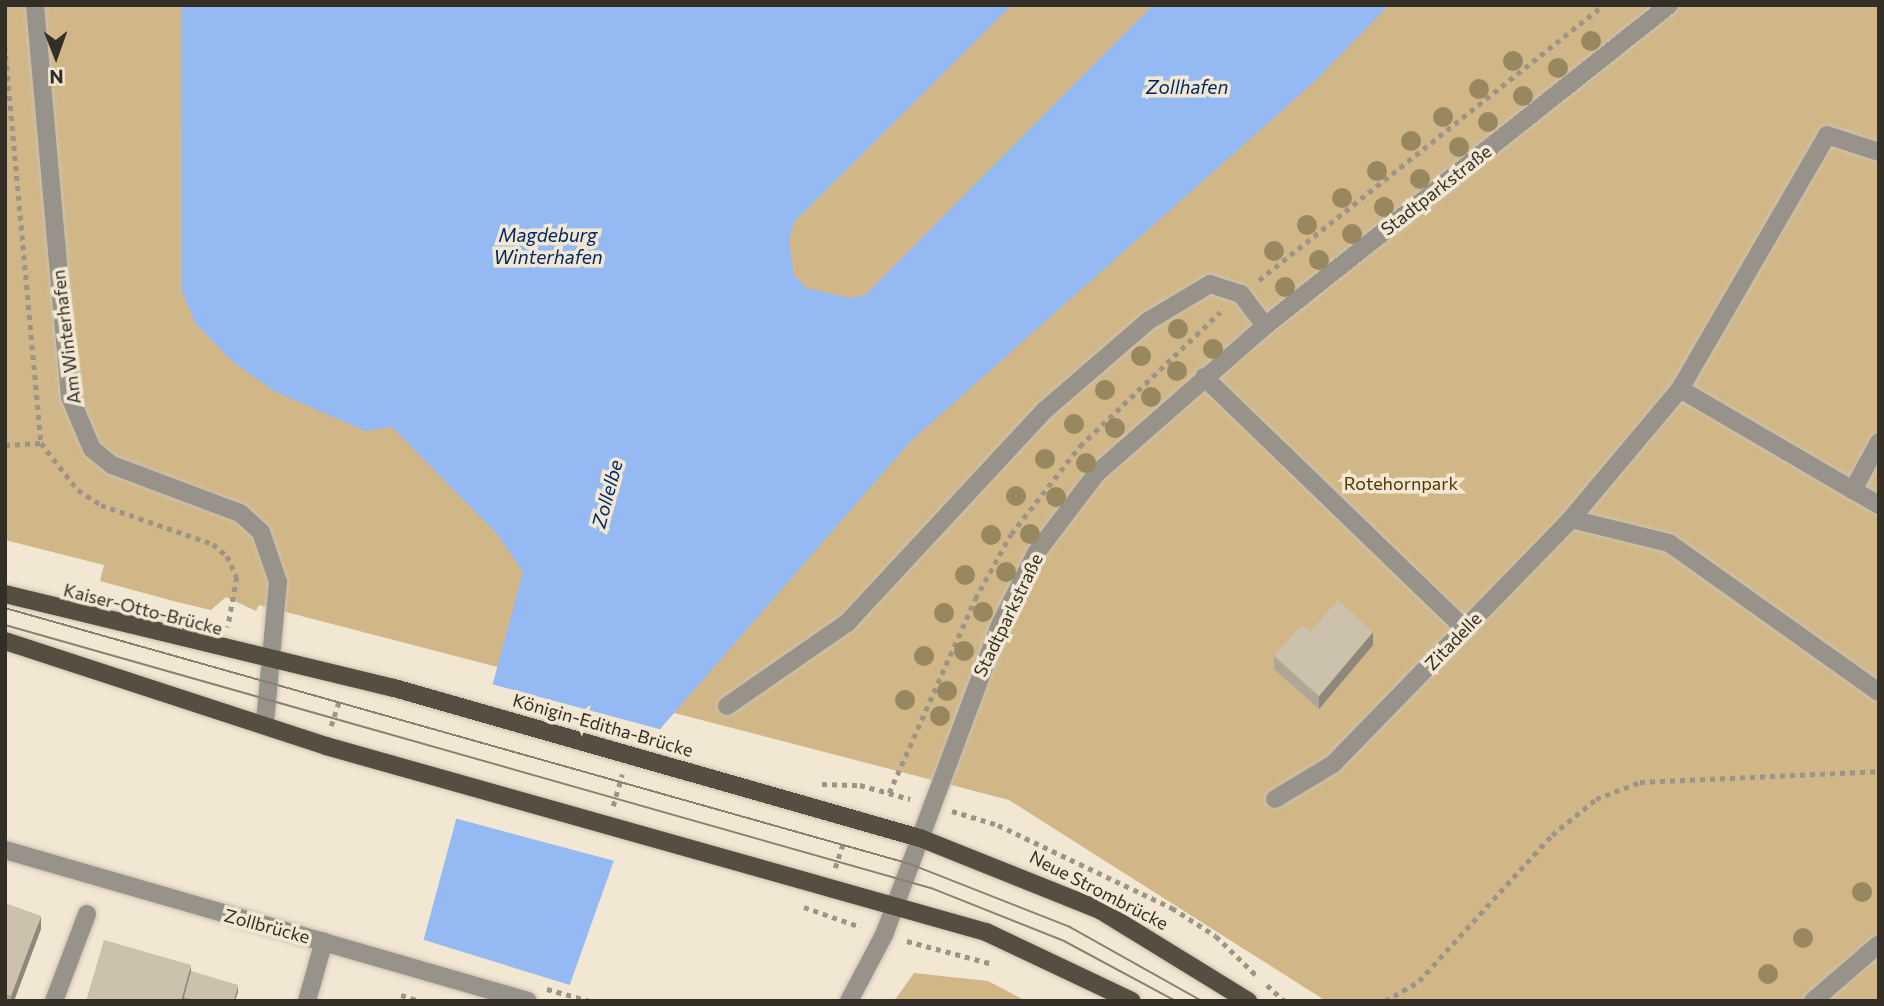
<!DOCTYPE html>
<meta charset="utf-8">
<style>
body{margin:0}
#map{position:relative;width:1884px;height:1006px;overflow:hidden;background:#f2e7d2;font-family:Commissioner,sans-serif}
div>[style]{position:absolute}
.green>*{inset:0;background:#d1b787}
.water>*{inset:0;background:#95b9f2}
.pier>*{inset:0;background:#f2e7d2;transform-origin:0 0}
.path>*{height:4.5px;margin-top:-2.25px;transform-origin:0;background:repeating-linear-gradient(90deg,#9c9485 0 5px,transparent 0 10px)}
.roads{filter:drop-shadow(0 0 2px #ccc2b0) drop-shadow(0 0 2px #ccc2b0)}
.minor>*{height:18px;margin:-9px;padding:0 9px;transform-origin:9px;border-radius:9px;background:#97938a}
.major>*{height:18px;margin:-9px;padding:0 9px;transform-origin:9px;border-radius:9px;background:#564e40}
.tram>*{height:2px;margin:-1px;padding:0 1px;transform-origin:1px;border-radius:1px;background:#898274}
.trees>*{width:20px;height:20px;margin:-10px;border-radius:50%;background:#998760}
.wall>*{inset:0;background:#afa695}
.shaded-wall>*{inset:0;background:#8f8779}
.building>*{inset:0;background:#ccc1ad}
span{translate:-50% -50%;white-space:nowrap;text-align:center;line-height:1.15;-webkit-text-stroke:7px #f2e7d2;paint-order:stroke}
.street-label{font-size:18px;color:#332f27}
.park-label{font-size:18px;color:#503903}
.water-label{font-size:19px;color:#002868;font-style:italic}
.frame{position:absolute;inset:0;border:7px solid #332f27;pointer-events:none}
.north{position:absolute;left:21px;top:21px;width:70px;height:70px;-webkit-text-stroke:5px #f2e7d2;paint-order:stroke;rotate:179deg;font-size:19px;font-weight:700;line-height:28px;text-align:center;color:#332f27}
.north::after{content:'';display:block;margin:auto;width:24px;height:32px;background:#332f27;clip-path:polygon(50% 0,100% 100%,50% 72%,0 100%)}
</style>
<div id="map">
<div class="green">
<i style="clip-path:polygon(5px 5px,1879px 5px,1879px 1001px,1326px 1001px,1009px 800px,259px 605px,256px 611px,226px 597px,211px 610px,177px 602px,100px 581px,104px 565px,5px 540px)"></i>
<i style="clip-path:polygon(914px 973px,988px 981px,1026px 1001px,894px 1001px)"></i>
</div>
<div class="water">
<i style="clip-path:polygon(181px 5px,1012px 5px,794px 222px,789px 242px,794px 275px,806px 288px,850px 298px,865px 295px,1153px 5px,1389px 5px,1314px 82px,910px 442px,661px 728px,564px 1001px,407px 1001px,523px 572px,497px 534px,392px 427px,365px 431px,274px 391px,232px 361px,195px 323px,182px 291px)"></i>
</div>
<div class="pier">
<i style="left:491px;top:684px;width:178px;height:139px;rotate:15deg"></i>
<i style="clip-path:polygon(421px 939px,573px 986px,568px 1001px,404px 1001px)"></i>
</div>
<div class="path">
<i style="left:5px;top:46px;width:399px;rotate:84.8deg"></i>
<i style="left:41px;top:443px;width:60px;rotate:51.8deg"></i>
<i style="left:78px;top:490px;width:27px;rotate:33deg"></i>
<i style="left:101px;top:505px;width:119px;rotate:19.2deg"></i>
<i style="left:213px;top:544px;width:18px;rotate:41deg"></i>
<i style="left:227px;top:556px;width:23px;rotate:65deg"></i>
<i style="left:237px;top:577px;width:51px;rotate:100.2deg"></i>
<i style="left:1259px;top:280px;width:440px;rotate:-38.6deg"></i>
<i style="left:5px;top:445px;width:36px;rotate:-3deg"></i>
<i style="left:331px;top:726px;width:29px;rotate:-72deg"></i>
<i style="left:822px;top:784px;width:38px;rotate:2deg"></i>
<i style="left:860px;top:785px;width:52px;rotate:15.6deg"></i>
<i style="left:889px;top:793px;width:212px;rotate:-66.1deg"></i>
<i style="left:975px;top:599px;width:74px;rotate:-61deg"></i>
<i style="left:1011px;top:534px;width:112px;rotate:-51.9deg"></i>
<i style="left:1080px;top:446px;width:194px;rotate:-43.7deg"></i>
<i style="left:613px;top:806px;width:33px;rotate:-74deg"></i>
<i style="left:952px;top:811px;width:48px;rotate:16.9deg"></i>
<i style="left:998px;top:825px;width:193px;rotate:25.5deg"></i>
<i style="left:1172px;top:908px;width:52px;rotate:32.5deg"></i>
<i style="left:1216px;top:936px;width:59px;rotate:44.3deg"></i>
<i style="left:835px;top:868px;width:29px;rotate:-72deg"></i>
<i style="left:804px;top:907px;width:60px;rotate:19.3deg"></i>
<i style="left:907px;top:941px;width:89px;rotate:15deg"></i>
<i style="left:1267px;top:985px;width:24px;rotate:42deg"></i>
<i style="left:547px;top:989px;width:45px;rotate:15.6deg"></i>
<i style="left:401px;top:995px;width:20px;rotate:18deg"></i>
<i style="left:1385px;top:1001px;width:39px;rotate:-30deg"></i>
<i style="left:1419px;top:981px;width:197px;rotate:-47.7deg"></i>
<i style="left:1552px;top:835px;width:57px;rotate:-39.3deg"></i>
<i style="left:1596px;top:799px;width:47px;rotate:-21.1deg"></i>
<i style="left:1640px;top:782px;width:239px;rotate:-2.6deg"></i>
</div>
<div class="roads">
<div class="minor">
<i style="left:35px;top:5px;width:394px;rotate:84.9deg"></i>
<i style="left:70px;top:397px;width:56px;rotate:67.1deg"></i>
<i style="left:92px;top:449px;width:26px;rotate:39deg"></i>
<i style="left:112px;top:465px;width:137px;rotate:20.6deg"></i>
<i style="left:240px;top:513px;width:28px;rotate:42deg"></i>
<i style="left:261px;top:532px;width:53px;rotate:71.2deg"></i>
<i style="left:278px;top:582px;width:141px;rotate:95.3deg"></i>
<i style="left:1204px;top:377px;width:363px;rotate:44deg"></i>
<i style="left:1680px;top:389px;width:200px;rotate:30.3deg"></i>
<i style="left:1879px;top:442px;width:55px;rotate:118.4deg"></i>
<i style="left:1853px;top:490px;width:30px;rotate:30deg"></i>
<i style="left:1571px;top:519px;width:101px;rotate:13.8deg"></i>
<i style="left:1669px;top:543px;width:257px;rotate:35.4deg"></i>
<i style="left:727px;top:706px;width:146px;rotate:-34.7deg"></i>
<i style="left:847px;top:623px;width:291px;rotate:-47.1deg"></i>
<i style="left:1045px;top:410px;width:136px;rotate:-40.8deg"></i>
<i style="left:1148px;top:321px;width:72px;rotate:-30.8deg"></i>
<i style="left:1210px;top:284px;width:33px;rotate:18deg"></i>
<i style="left:1241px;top:294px;width:40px;rotate:53deg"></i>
<i style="left:1275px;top:799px;width:68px;rotate:-31.1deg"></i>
<i style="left:1333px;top:764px;width:342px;rotate:-45.8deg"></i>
<i style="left:1571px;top:519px;width:170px;rotate:-50deg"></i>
<i style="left:1680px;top:389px;width:293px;rotate:-59.9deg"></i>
<i style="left:1827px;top:135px;width:55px;rotate:18.1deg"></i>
<i style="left:5px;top:850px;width:544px;rotate:16.1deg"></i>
<i style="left:54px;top:1001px;width:93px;rotate:-69.2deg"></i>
<i style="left:307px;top:1001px;width:62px;rotate:-74.2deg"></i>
<i style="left:849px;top:1001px;width:75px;rotate:-62.1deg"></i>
<i style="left:884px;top:935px;width:331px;rotate:-69.5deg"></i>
<i style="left:1000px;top:625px;width:80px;rotate:-63.4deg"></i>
<i style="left:1036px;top:553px;width:101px;rotate:-52.7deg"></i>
<i style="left:1097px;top:473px;width:223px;rotate:-41.2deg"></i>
<i style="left:1265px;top:326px;width:516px;rotate:-38.47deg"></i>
<i style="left:1813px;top:1001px;width:87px;rotate:-40.8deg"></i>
</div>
<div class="major">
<i style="left:5px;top:594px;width:400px;rotate:13.6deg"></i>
<i style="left:394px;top:688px;width:547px;rotate:15.92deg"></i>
<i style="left:920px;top:838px;width:194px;rotate:21.8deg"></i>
<i style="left:1100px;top:910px;width:174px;rotate:31.6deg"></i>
<i style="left:5px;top:641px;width:338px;rotate:18.1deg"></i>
<i style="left:326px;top:746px;width:686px;rotate:15.74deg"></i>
<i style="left:986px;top:932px;width:161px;rotate:25.3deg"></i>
</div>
</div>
<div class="tram">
<i style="left:5px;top:608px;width:941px;rotate:15.79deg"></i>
<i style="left:910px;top:864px;width:172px;rotate:21.5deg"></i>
<i style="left:1070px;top:927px;width:151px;rotate:29.3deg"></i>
<i style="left:5px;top:625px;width:963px;rotate:15.86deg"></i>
<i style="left:931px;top:888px;width:143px;rotate:21.7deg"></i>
<i style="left:1064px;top:941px;width:127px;rotate:28.2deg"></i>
</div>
<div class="trees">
<i style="left:1591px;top:41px"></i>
<i style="left:1513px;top:61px"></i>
<i style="left:1558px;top:68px"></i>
<i style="left:1479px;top:89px"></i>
<i style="left:1523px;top:96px"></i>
<i style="left:1443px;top:117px"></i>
<i style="left:1488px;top:122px"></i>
<i style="left:1411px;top:141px"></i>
<i style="left:1459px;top:147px"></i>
<i style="left:1377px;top:171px"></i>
<i style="left:1420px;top:179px"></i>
<i style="left:1342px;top:198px"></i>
<i style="left:1384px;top:207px"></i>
<i style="left:1307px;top:225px"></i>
<i style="left:1352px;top:234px"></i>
<i style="left:1274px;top:251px"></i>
<i style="left:1319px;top:260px"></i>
<i style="left:1285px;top:287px"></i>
<i style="left:1178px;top:329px"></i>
<i style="left:1213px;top:349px"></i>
<i style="left:1141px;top:356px"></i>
<i style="left:1177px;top:371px"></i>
<i style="left:1105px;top:390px"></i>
<i style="left:1151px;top:397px"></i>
<i style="left:1074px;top:424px"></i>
<i style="left:1115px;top:428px"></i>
<i style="left:1045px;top:459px"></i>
<i style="left:1086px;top:463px"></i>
<i style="left:1016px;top:496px"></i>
<i style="left:1056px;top:497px"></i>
<i style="left:1030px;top:534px"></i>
<i style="left:991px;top:535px"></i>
<i style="left:1006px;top:572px"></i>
<i style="left:965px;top:575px"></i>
<i style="left:983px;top:612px"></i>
<i style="left:944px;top:613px"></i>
<i style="left:964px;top:651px"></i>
<i style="left:924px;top:656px"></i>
<i style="left:947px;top:691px"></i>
<i style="left:905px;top:700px"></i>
<i style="left:940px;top:716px"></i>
<i style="left:1862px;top:892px"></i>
<i style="left:1803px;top:938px"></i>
<i style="left:1768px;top:974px"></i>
</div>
<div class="wall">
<i style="clip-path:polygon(1310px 632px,1373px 645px,1319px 709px,1274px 669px,1274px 656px)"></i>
<i style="clip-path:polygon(5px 903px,41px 929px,14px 1001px,5px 1001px)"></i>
<i style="clip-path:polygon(191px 971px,238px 992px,235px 1001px,86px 1001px)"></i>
</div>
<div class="shaded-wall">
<i style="clip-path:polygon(1373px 632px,1373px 645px,1319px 709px,1319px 696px)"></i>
<i style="clip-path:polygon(41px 916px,41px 929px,14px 1001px,11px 1001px,11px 996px)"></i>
<i style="clip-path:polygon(191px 965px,191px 978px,184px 997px,184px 1001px,181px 1001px)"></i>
<i style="clip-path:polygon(238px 985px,238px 992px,235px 1001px,234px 1001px)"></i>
</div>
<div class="building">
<i style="clip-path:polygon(1338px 600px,1373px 632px,1319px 696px,1274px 656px,1302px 625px,1310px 632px)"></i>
<i style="clip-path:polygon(5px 903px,41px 916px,11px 996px,5px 994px)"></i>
<i style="clip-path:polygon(104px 940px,191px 965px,181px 1001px,86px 1001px)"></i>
<i style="clip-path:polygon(191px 971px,238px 985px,234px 1001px,197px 1001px,184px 997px)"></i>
</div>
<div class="street-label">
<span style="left:1436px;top:190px;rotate:-38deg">Stadtparkstraße</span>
<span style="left:66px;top:337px;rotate:-97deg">Am Winterhafen</span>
<span style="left:143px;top:609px;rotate:14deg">Kaiser-Otto-Brücke</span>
<span style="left:1008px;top:615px;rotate:-64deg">Stadtparkstraße</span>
<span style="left:1453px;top:641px;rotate:-46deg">Zitadelle</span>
<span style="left:603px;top:725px;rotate:16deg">Königin-Editha-Brücke</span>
<span style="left:1099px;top:890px;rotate:27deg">Neue Strombrücke</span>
<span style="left:267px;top:926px;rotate:15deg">Zollbrücke</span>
</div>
<div class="park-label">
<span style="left:1401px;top:483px">Rotehornpark</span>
</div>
<div class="water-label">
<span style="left:1187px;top:87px">Zollhafen</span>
<span style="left:548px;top:246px">Magdeburg<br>Winterhafen</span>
<span style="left:607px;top:494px;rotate:-75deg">Zollelbe</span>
</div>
<div class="frame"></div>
<div class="north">N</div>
</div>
